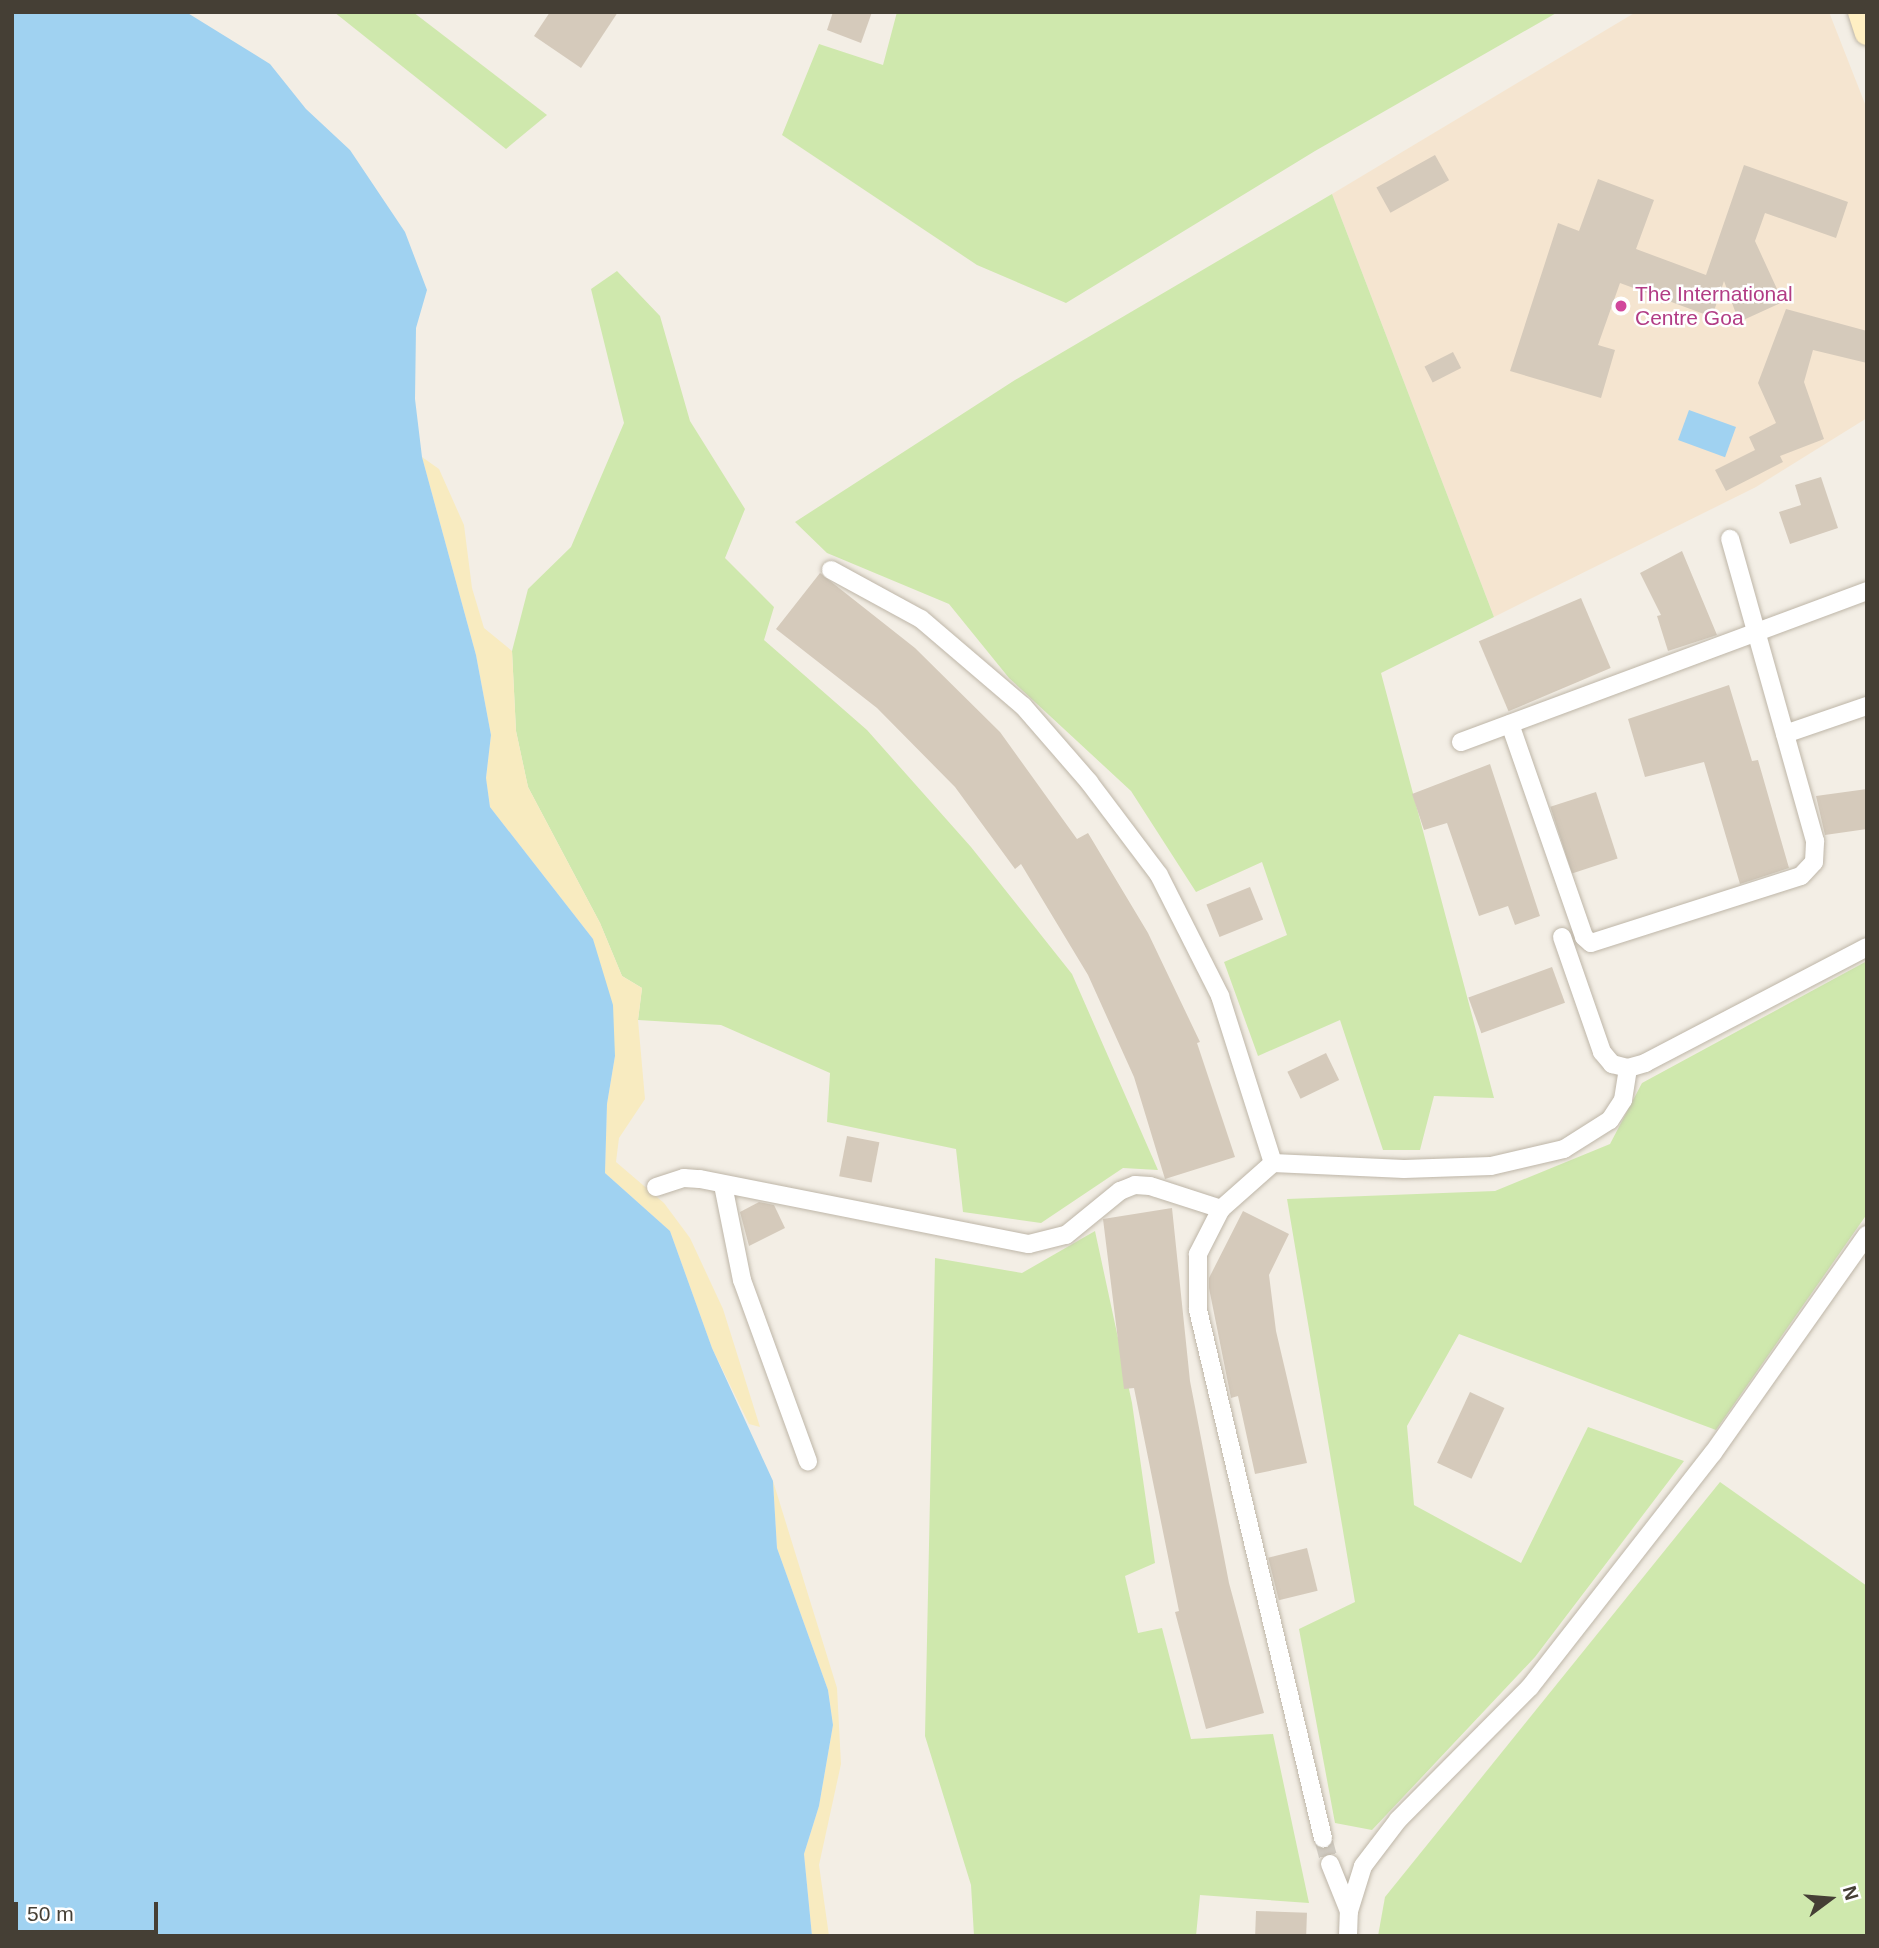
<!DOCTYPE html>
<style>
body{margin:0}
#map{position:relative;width:1879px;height:1948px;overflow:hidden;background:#f3eee5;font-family:Arial,sans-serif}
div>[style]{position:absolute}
.commercial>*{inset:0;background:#f5e5d0}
.green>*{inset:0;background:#cfe8ad}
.sand>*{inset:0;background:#f8ebc0}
.water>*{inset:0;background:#a0d2f1;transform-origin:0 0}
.building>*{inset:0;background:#d5cabb;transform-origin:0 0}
.minor-tunnel>*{height:18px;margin-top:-9px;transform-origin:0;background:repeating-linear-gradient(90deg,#d0cbc2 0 18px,transparent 0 27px)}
.roads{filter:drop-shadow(0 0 2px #beb6a8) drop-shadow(0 0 2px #beb6a8)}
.minor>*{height:18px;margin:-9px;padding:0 9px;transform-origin:9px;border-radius:9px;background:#fff}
.secondary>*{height:24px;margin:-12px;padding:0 12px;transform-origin:12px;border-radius:12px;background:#ffefc3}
.dots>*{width:19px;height:19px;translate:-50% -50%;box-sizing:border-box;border:4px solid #fff;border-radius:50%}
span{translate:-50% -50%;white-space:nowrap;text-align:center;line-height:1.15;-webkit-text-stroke:5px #fff;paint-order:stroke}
.hotel-label{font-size:21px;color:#b23c85}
.left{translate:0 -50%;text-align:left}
.frame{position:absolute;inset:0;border:14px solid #453f35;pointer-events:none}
.north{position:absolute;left:1795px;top:1864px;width:70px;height:70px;-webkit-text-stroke:5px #fff;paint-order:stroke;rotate:74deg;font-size:19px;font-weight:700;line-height:28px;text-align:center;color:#453f35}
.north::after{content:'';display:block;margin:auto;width:24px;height:32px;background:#453f35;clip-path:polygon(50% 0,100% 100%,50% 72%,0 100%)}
.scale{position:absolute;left:14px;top:1902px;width:144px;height:32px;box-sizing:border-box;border:4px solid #453f35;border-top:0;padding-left:9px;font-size:21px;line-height:24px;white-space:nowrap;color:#453f35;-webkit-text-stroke:5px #fff;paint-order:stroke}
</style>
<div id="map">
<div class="commercial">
<i style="clip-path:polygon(1636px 12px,1829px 12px,1867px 109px,1867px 418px,1756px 487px,1494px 617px,1332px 194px)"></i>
</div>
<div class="green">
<i style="clip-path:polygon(334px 12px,413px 12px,547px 115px,506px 149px)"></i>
<i style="clip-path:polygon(897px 12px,1558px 12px,1315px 151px,1066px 303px,977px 265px,782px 135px,819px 44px,883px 65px)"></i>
<i style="clip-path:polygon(1332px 194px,1494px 617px,1381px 673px,1494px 1098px,1434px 1096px,1420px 1150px,1383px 1150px,1340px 1020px,1258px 1056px,1224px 962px,1287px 935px,1262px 862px,1196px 892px,1131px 791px,1009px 678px,949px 604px,827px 553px,795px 522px,1015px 380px)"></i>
<i style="clip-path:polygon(617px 271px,660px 316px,690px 421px,745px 509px,725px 558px,774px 607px,764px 640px,867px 730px,971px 847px,1072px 974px,1158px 1170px,1123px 1168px,1041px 1223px,963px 1212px,956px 1149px,827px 1122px,830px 1073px,721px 1025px,638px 1020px,642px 988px,622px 976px,600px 923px,528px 787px,516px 731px,512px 651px,528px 589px,571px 547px,624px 423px,591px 289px)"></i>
<i style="clip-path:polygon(1867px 961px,1867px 1214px,1716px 1430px,1459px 1334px,1407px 1426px,1414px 1505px,1521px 1563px,1588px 1427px,1684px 1461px,1535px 1657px,1372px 1830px,1335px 1823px,1299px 1629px,1355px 1602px,1287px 1199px,1495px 1191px,1610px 1144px,1642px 1083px)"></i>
<i style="clip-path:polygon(1095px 1231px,1132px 1403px,1155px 1563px,1125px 1576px,1138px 1633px,1162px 1628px,1191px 1739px,1273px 1734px,1309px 1903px,1200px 1895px,1196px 1936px,974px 1936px,971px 1885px,925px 1736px,935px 1258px,1022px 1273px)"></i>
<i style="clip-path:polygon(1720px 1482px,1867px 1586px,1867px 1936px,1378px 1936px,1385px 1897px)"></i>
</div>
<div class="sand">
<i style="clip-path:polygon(422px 457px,439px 469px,464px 525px,472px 588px,484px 628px,512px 651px,516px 731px,528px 787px,600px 923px,622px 976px,642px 988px,638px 1020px,645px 1099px,619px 1138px,616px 1162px,664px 1203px,690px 1238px,723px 1309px,760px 1427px,749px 1424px,712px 1348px,670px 1231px,605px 1173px,607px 1104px,615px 1056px,593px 939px,490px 807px,486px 779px,491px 735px,476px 655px)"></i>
<i style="clip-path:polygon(773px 1481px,837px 1688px,841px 1764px,819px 1865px,829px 1936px,812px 1936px,804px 1854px,819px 1806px,833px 1725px,828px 1690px,777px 1548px)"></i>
</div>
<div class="water">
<i style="clip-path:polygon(12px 12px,186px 12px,270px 64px,306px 109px,350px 150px,405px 232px,427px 290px,416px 328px,415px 399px,422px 457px,476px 655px,491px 735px,486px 778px,490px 807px,593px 939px,613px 1005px,615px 1056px,607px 1104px,605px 1173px,670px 1231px,712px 1348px,773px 1481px,777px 1548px,828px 1690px,833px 1725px,819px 1806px,804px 1854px,812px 1936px,12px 1936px)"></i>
<i style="left:1689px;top:410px;width:50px;height:32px;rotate:20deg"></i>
</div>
<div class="building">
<i style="clip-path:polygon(550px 12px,618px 12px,581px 68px,534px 36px)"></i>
<i style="clip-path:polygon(833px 12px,872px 12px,861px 43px,827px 30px)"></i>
<i style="left:1435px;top:155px;width:29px;height:67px;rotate:61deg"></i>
<i style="clip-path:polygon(1744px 165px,1848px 202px,1836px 238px,1765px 213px,1755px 241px,1783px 302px,1739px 322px,1724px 281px,1712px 317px,1620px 283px,1598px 345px,1615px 350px,1601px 398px,1510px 371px,1558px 223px,1579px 231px,1598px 179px,1654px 200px,1636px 249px,1706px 275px)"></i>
<i style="clip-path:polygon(1786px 309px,1867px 331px,1867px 363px,1813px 350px,1804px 382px,1824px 439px,1780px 456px,1783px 462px,1726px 491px,1715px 470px,1755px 450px,1749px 437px,1776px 423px,1758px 383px)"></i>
<i style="left:1453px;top:352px;width:18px;height:32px;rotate:63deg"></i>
<i style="clip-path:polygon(1821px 477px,1838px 528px,1790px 544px,1779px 512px,1801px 505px,1795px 485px)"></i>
<i style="clip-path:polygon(1682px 551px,1717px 635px,1668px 651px,1657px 616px,1661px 615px,1640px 573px)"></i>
<i style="clip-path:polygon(820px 573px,915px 648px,1000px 732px,1077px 839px,1088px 833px,1148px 933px,1200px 1042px,1197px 1043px,1235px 1157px,1165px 1179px,1134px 1077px,1088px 975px,1021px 864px,1015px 869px,955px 787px,877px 708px,776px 629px)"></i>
<i style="left:1581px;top:598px;width:76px;height:111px;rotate:67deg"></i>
<i style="clip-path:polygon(1729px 685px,1752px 761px,1758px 760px,1789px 868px,1740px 884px,1704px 762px,1645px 777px,1628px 719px)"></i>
<i style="clip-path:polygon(1490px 764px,1540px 916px,1515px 925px,1508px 906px,1479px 916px,1447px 823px,1424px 830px,1412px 794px)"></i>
<i style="clip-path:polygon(1867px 789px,1867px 829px,1825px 835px,1816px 796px)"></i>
<i style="left:1596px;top:792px;width:70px;height:48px;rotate:72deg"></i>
<i style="left:1250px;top:887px;width:35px;height:47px;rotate:68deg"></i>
<i style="left:1552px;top:967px;width:38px;height:89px;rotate:70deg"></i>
<i style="left:1326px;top:1053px;width:30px;height:43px;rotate:64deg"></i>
<i style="left:847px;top:1136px;width:33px;height:41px;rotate:11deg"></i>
<i style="clip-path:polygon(759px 1202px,774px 1205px,785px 1228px,749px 1246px,740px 1212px)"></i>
<i style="clip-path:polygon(1172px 1208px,1190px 1381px,1229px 1583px,1264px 1713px,1206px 1729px,1175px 1612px,1179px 1611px,1134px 1388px,1124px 1389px,1103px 1219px)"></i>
<i style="clip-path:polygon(1243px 1211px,1289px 1234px,1269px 1275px,1276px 1331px,1307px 1463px,1255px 1474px,1238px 1396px,1231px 1398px,1209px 1288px,1209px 1278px)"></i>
<i style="left:1470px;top:1392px;width:38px;height:78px;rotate:25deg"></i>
<i style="left:1307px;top:1548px;width:44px;height:40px;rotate:76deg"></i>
<i style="left:1256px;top:1911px;width:51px;height:25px;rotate:2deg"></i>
</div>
<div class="minor-tunnel">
<i style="left:1323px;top:1838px;width:27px;rotate:75deg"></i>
</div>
<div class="roads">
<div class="minor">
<i style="left:831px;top:570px;width:102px;rotate:28.6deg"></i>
<i style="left:921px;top:619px;width:134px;rotate:40.5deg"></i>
<i style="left:1023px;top:706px;width:101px;rotate:49deg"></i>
<i style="left:1089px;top:782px;width:116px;rotate:53deg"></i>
<i style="left:1159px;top:875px;width:136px;rotate:63.2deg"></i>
<i style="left:1220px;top:996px;width:175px;rotate:72.4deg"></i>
<i style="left:1273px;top:1163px;width:69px;rotate:138.5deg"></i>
<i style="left:1221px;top:1209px;width:51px;rotate:117.1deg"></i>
<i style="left:1198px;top:1254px;width:56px;rotate:90deg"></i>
<i style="left:1198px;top:1310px;width:543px;rotate:76.68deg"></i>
<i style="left:1510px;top:724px;width:225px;rotate:70.8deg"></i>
<i style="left:1584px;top:937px;width:9px;rotate:41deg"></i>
<i style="left:1591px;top:943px;width:220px;rotate:-17.7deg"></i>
<i style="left:1801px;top:876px;width:19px;rotate:-47deg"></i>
<i style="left:1814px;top:862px;width:21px;rotate:-87deg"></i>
<i style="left:1815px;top:841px;width:314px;rotate:-105.7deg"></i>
<i style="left:1785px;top:734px;width:87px;rotate:-18.9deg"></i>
<i style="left:1461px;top:742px;width:433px;rotate:-20.4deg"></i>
<i style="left:1562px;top:937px;width:122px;rotate:70.8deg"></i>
<i style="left:1602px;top:1052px;width:16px;rotate:50deg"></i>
<i style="left:1612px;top:1064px;width:16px;rotate:14deg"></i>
<i style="left:1628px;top:1068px;width:18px;rotate:-16deg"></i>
<i style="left:1645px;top:1063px;width:250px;rotate:-27.6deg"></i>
<i style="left:1273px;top:1163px;width:131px;rotate:2.6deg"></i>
<i style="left:1404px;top:1169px;width:87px;rotate:-2deg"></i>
<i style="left:1491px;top:1166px;width:75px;rotate:-13.1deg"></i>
<i style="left:1564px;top:1149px;width:54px;rotate:-32.2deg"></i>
<i style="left:1610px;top:1120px;width:24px;rotate:-57deg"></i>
<i style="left:1623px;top:1100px;width:32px;rotate:-81deg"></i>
<i style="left:723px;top:1185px;width:97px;rotate:78.7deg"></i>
<i style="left:742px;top:1280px;width:193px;rotate:70deg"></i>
<i style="left:656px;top:1187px;width:29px;rotate:-18deg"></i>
<i style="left:684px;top:1178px;width:16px;rotate:4deg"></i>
<i style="left:700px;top:1179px;width:335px;rotate:11.2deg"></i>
<i style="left:1029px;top:1244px;width:38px;rotate:-14deg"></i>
<i style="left:1066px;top:1235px;width:70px;rotate:-39.2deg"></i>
<i style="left:1120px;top:1191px;width:16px;rotate:-22deg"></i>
<i style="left:1135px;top:1185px;width:15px;rotate:4deg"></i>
<i style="left:1150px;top:1186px;width:75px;rotate:17.9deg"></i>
<i style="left:1330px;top:1864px;width:51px;rotate:68deg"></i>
<i style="left:1348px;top:1936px;width:25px;rotate:-88deg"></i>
<i style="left:1349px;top:1911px;width:47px;rotate:-72.7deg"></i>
<i style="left:1363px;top:1866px;width:58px;rotate:-52.7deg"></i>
<i style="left:1398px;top:1820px;width:187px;rotate:-45.2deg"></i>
<i style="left:1530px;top:1687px;width:297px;rotate:-52deg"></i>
<i style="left:1713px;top:1453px;width:267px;rotate:-54.8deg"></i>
</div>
<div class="secondary">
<i style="left:1860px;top:12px;width:22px;rotate:72deg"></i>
</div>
</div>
<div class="dots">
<i style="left:1621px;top:306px;background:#d1479c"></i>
</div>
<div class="hotel-label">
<span class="left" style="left:1635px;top:306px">The International<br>Centre Goa</span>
</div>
<div class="frame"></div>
<div class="north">N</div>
<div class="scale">50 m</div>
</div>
